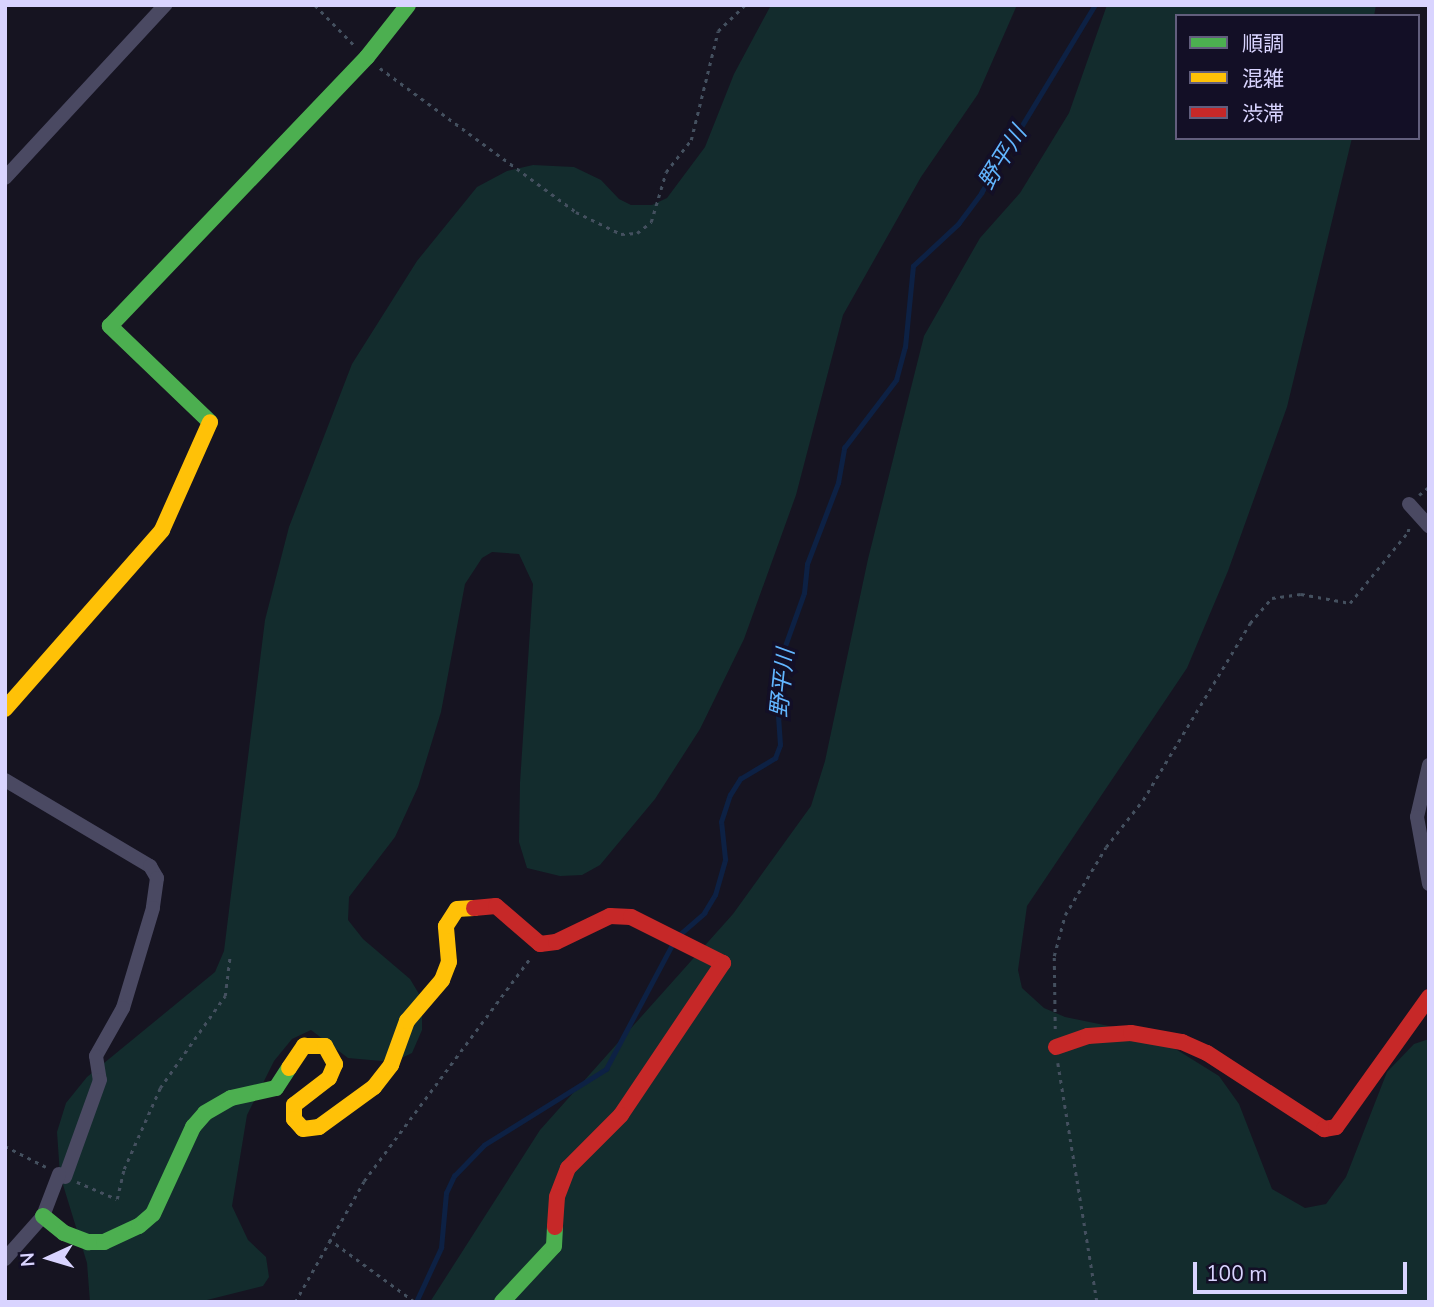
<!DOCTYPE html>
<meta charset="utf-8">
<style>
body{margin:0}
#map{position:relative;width:1434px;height:1307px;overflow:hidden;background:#161421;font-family:"Nunito Sans","Noto Sans JP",sans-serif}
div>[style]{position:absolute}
.green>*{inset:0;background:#132c2d}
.stream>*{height:4.5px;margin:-2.25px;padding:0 2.25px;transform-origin:2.25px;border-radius:2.25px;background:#0d2144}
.path>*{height:2.5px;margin-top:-1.25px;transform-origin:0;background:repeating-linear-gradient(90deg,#44505f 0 3.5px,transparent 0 8.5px)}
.street>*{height:14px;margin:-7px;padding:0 7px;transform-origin:7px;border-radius:7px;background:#4a4962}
.fast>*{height:16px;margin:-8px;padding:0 8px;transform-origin:8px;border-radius:8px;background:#4caf50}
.slow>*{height:16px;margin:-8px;padding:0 8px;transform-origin:8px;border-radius:8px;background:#ffc107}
.jam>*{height:16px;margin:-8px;padding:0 8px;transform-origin:8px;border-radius:8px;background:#c62828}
span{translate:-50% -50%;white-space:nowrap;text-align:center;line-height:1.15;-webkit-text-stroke:7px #130f26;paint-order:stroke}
.water-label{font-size:23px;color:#62b6ff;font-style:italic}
.frame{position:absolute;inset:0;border:7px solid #d9d4ff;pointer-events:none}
.legend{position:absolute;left:1175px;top:14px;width:245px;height:126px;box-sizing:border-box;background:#130f26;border:2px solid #625e7d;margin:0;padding:9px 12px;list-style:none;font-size:21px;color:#d9d4ff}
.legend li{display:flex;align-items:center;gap:14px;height:35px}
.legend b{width:35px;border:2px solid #625e7d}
.north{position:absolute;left:14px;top:1223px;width:70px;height:70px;-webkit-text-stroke:5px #130f26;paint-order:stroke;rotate:266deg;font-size:19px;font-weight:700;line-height:28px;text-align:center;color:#d9d4ff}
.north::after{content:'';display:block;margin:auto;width:24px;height:32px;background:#d9d4ff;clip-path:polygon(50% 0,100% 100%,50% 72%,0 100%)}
.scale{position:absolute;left:1193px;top:1262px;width:214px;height:32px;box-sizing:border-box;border:4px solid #d9d4ff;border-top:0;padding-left:9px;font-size:21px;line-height:24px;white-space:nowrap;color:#d9d4ff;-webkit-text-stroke:5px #130f26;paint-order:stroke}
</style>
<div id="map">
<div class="green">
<i style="clip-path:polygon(771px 5px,1017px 5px,978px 94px,921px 177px,843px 315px,796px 495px,744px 639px,700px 729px,655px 799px,600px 865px,582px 875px,560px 876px,527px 868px,519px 842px,520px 783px,533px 584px,519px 554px,492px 552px,482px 558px,465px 584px,441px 712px,418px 787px,395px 837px,349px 897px,348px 920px,363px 939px,410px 979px,422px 999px,422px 1030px,412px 1053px,393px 1062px,348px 1058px,311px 1030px,292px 1039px,274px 1061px,247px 1115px,232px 1206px,248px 1240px,266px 1257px,269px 1277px,263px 1286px,199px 1302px,90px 1302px,87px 1263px,60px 1175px,57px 1132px,66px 1103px,87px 1077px,215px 972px,224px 951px,265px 620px,289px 527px,352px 364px,417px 261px,477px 187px,507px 171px,533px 165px,574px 167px,601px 180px,619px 199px,631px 205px,652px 205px,667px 198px,705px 147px,734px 74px)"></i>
<i style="clip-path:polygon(1107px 5px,1376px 5px,1374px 16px,1177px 16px,1177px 138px,1352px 138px,1287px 407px,1228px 571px,1187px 668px,1027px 906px,1018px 970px,1022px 988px,1044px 1008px,1065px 1017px,1153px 1035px,1219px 1076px,1239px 1104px,1272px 1189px,1305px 1208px,1326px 1204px,1346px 1177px,1387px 1072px,1414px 1044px,1429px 1039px,1429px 1302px,430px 1302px,540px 1130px,733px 914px,811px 806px,825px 761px,868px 559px,924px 336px,980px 238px,1020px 193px,1069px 113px)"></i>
</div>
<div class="stream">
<i style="left:678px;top:936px;width:35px;rotate:-41deg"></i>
<i style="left:704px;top:913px;width:21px;rotate:-59deg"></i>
<i style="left:715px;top:895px;width:37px;rotate:-74deg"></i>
<i style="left:725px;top:859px;width:37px;rotate:-96deg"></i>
<i style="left:721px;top:822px;width:28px;rotate:-72deg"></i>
<i style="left:730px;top:795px;width:19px;rotate:-58deg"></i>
<i style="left:740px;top:779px;width:41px;rotate:-31deg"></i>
<i style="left:775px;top:758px;width:14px;rotate:-69deg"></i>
<i style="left:780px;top:745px;width:44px;rotate:-93.9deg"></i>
<i style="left:777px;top:701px;width:44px;rotate:-84.8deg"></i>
<i style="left:781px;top:657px;width:68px;rotate:-70.2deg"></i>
<i style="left:804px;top:593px;width:29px;rotate:-84deg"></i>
<i style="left:807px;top:564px;width:87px;rotate:-69.1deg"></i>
<i style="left:838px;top:483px;width:36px;rotate:-80deg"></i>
<i style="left:844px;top:448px;width:86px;rotate:-52.6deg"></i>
<i style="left:896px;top:380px;width:34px;rotate:-75deg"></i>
<i style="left:905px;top:347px;width:81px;rotate:-84.4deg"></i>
<i style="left:913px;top:266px;width:62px;rotate:-43deg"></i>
<i style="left:958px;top:224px;width:39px;rotate:-53deg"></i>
<i style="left:981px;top:193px;width:220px;rotate:-58.8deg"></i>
<i style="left:416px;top:1302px;width:60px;rotate:-65.2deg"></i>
<i style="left:441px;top:1248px;width:55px;rotate:-84.8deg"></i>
<i style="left:446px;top:1193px;width:19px;rotate:-65deg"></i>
<i style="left:454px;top:1176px;width:43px;rotate:-45.9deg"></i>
<i style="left:484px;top:1145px;width:144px;rotate:-31.9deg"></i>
<i style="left:606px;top:1069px;width:143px;rotate:-62deg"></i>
</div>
<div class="path">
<i style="left:315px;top:5px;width:56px;rotate:45.7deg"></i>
<i style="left:380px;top:68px;width:243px;rotate:36.3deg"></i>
<i style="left:576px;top:212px;width:50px;rotate:26.1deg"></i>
<i style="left:621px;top:234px;width:16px;rotate:-4deg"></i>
<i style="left:637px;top:233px;width:18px;rotate:-38deg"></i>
<i style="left:651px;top:222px;width:52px;rotate:-73.3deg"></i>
<i style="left:666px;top:172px;width:41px;rotate:-52deg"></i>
<i style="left:691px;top:140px;width:112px;rotate:-76.1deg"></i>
<i style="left:718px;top:31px;width:37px;rotate:-44deg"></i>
<i style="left:1419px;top:495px;width:13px;rotate:-39deg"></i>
<i style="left:1055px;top:1029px;width:73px;rotate:-90.8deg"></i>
<i style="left:1054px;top:956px;width:42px;rotate:-75deg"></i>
<i style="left:1065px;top:915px;width:79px;rotate:-58.9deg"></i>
<i style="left:1106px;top:847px;width:60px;rotate:-51.8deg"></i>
<i style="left:1143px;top:800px;width:207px;rotate:-58.8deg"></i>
<i style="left:1250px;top:623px;width:33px;rotate:-49deg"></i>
<i style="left:1272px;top:598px;width:29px;rotate:-8deg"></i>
<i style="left:1301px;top:594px;width:50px;rotate:10.4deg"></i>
<i style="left:1350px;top:603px;width:92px;rotate:-50.8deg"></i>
<i style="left:1408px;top:532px;width:6px;rotate:-81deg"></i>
<i style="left:1058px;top:1063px;width:242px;rotate:80.7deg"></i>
<i style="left:5px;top:1146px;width:46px;rotate:27.1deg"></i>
<i style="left:77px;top:1182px;width:43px;rotate:23deg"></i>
<i style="left:117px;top:1199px;width:31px;rotate:-77deg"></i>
<i style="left:124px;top:1169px;width:89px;rotate:-66deg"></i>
<i style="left:160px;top:1088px;width:113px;rotate:-54.8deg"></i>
<i style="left:225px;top:996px;width:41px;rotate:-83deg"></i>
<i style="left:329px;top:1239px;width:107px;rotate:36.2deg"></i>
<i style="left:295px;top:1302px;width:139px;rotate:-60.3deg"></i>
<i style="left:364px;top:1181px;width:278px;rotate:-53.3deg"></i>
</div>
<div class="street">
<i style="left:5px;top:178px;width:236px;rotate:-47.2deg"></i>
<i style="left:1409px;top:504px;width:30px;rotate:48deg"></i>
<i style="left:1429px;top:765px;width:53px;rotate:103deg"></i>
<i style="left:1417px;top:817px;width:68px;rotate:79.8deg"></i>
<i style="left:5px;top:780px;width:169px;rotate:30.7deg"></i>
<i style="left:150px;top:866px;width:14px;rotate:60deg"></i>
<i style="left:157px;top:878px;width:30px;rotate:98deg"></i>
<i style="left:153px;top:908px;width:104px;rotate:106.7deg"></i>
<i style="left:123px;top:1008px;width:55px;rotate:119.4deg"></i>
<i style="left:96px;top:1056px;width:24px;rotate:81deg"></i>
<i style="left:100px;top:1080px;width:103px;rotate:109.8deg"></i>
<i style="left:5px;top:1259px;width:57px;rotate:-48.5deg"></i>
<i style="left:43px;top:1216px;width:45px;rotate:-69.1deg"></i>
</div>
<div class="fast">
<i style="left:210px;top:422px;width:139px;rotate:-136.2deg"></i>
<i style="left:110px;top:326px;width:372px;rotate:-46.3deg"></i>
<i style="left:367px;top:57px;width:66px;rotate:-51.7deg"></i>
<i style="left:43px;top:1216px;width:27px;rotate:39deg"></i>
<i style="left:64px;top:1233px;width:26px;rotate:21deg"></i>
<i style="left:88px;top:1242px;width:16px"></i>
<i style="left:104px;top:1242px;width:38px;rotate:-25deg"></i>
<i style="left:139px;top:1226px;width:18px;rotate:-41deg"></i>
<i style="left:153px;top:1214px;width:96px;rotate:-65.3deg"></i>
<i style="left:193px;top:1127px;width:18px;rotate:-49deg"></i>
<i style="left:205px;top:1113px;width:30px;rotate:-30deg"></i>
<i style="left:231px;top:1098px;width:46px;rotate:-12.5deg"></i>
<i style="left:276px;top:1088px;width:24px;rotate:-57deg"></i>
<i style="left:502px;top:1302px;width:76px;rotate:-47.1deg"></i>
<i style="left:554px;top:1246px;width:19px;rotate:-87deg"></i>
</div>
<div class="slow">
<i style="left:5px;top:709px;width:238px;rotate:-48.7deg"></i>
<i style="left:162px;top:530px;width:118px;rotate:-66deg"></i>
<i style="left:289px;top:1068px;width:27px;rotate:-56deg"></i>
<i style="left:304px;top:1046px;width:21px"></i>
<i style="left:325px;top:1046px;width:21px;rotate:61deg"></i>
<i style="left:335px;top:1064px;width:15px;rotate:113deg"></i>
<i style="left:329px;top:1078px;width:44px;rotate:142.4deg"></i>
<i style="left:294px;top:1105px;width:14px;rotate:90deg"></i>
<i style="left:294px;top:1119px;width:13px;rotate:48deg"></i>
<i style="left:303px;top:1129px;width:16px;rotate:-7deg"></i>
<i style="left:319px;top:1127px;width:68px;rotate:-36deg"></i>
<i style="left:374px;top:1087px;width:28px;rotate:-52deg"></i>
<i style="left:391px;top:1065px;width:47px;rotate:-70deg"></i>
<i style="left:407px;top:1021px;width:54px;rotate:-49.5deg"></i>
<i style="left:442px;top:980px;width:19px;rotate:-69deg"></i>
<i style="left:449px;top:962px;width:36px;rotate:-95deg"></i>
<i style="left:446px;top:926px;width:20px;rotate:-57deg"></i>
<i style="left:457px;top:909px;width:17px;rotate:-3deg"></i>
</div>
<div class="jam">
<i style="left:474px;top:908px;width:22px;rotate:-5deg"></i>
<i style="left:496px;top:906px;width:58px;rotate:40.8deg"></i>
<i style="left:540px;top:944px;width:16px;rotate:-7deg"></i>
<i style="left:556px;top:942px;width:60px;rotate:-25.7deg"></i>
<i style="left:610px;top:916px;width:21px;rotate:3deg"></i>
<i style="left:631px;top:917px;width:103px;rotate:26.6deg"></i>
<i style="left:723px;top:963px;width:183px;rotate:123.9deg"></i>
<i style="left:621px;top:1115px;width:75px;rotate:135deg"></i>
<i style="left:568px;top:1168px;width:31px;rotate:111deg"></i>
<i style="left:557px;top:1197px;width:30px;rotate:94deg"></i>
<i style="left:1056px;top:1047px;width:34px;rotate:-19deg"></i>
<i style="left:1088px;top:1036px;width:43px;rotate:-4deg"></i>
<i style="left:1131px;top:1033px;width:52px;rotate:10deg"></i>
<i style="left:1182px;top:1042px;width:27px;rotate:24deg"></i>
<i style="left:1207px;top:1053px;width:140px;rotate:33deg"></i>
<i style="left:1324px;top:1129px;width:12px;rotate:-9deg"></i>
<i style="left:1336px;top:1127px;width:160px;rotate:-54.4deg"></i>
</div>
<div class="water-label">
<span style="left:1003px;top:158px;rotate:-58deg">野平川</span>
<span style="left:783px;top:683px;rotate:-84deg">野平川</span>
</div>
<div class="frame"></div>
<ul class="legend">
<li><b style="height:9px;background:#4caf50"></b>順調</li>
<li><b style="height:9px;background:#ffc107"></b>混雑</li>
<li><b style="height:9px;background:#c62828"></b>渋滞</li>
</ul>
<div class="north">N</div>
<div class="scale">100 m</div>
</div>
